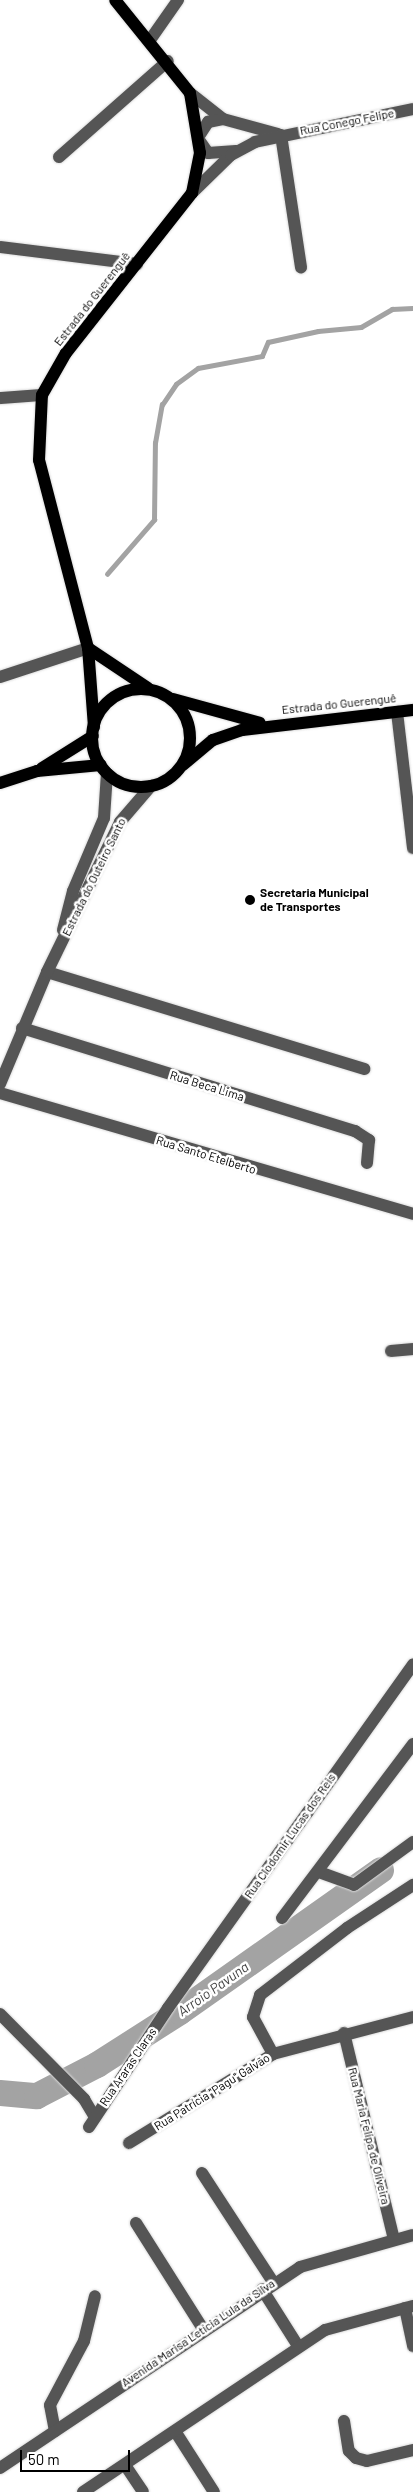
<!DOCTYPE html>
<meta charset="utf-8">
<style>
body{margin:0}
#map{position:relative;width:413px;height:2492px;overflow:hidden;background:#fff;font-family:Barlow,sans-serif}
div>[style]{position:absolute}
.stream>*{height:4.5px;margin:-2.25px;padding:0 2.25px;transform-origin:2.25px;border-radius:2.25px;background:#a3a3a3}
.river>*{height:26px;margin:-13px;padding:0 13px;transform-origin:13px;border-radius:13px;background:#a3a3a3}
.roads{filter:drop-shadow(0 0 1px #dbdbdb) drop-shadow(0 0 1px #dbdbdb)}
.minor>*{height:12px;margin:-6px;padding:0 6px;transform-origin:6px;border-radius:6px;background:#555}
.major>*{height:12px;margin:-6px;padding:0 6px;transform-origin:6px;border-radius:6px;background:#000}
.major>.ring{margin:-6px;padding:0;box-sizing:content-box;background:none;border:12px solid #000;border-radius:50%}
.dots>*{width:14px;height:14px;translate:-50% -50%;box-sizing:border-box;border:2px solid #fff;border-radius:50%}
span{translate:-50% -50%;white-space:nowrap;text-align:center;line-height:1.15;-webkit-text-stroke:5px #fff;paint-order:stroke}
.street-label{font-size:12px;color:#000}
.poi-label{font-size:12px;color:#000;font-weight:700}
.left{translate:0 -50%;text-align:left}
.water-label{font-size:14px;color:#444;font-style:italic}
.scale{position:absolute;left:20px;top:2450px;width:110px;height:22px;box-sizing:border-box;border:2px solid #000;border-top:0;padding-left:6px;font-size:15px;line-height:18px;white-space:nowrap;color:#000;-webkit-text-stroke:4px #fff;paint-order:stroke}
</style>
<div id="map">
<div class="stream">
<i style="left:107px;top:574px;width:72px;rotate:-49deg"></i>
<i style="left:154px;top:520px;width:77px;rotate:-89.3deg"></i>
<i style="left:155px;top:443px;width:39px;rotate:-80deg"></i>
<i style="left:162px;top:405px;width:25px;rotate:-56deg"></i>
<i style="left:176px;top:384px;width:27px;rotate:-36deg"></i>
<i style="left:198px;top:368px;width:65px;rotate:-10.6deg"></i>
<i style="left:262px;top:356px;width:15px;rotate:-67deg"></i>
<i style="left:268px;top:342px;width:51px;rotate:-12.4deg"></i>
<i style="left:318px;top:331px;width:43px;rotate:-5.3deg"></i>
<i style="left:361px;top:327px;width:36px;rotate:-30deg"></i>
<i style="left:392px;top:309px;width:21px;rotate:-3deg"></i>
</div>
<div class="river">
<i style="left:0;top:2093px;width:37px;rotate:5deg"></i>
<i style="left:37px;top:2096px;width:68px;rotate:-27.3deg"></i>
<i style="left:97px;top:2065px;width:98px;rotate:-32.6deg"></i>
<i style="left:180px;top:2012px;width:246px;rotate:-35.2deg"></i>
</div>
<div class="roads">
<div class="minor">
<i style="left:150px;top:40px;width:49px;rotate:-55deg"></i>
<i style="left:190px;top:93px;width:42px;rotate:38.2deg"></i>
<i style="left:223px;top:119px;width:57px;rotate:15.3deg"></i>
<i style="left:281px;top:135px;width:134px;rotate:81.4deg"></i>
<i style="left:199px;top:136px;width:17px;rotate:-57deg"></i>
<i style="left:208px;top:122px;width:15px;rotate:-11deg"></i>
<i style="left:199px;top:140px;width:16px;rotate:55deg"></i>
<i style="left:208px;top:153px;width:28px;rotate:-4deg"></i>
<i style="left:59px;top:157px;width:145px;rotate:-41.4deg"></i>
<i style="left:192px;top:193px;width:54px;rotate:-44.3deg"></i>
<i style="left:231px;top:155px;width:27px;rotate:-28deg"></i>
<i style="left:255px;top:142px;width:161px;rotate:-11.8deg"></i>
<i style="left:0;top:247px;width:138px;rotate:7.1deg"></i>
<i style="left:0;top:398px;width:42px;rotate:-4.1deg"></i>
<i style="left:0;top:677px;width:93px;rotate:-18.2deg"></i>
<i style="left:397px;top:712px;width:137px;rotate:83.3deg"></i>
<i style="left:63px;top:930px;width:40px;rotate:-75.6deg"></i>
<i style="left:73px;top:891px;width:79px;rotate:-67deg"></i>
<i style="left:104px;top:818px;width:45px;rotate:-86.2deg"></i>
<i style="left:47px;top:972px;width:332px;rotate:17deg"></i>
<i style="left:22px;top:1028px;width:349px;rotate:17.2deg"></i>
<i style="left:355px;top:1131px;width:17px;rotate:33deg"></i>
<i style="left:369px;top:1140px;width:23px;rotate:95deg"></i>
<i style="left:0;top:1084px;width:121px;rotate:-67.2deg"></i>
<i style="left:47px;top:972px;width:167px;rotate:-64deg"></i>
<i style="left:120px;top:822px;width:48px;rotate:-49.3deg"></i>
<i style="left:0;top:1093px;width:430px;rotate:16.3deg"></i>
<i style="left:391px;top:1351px;width:22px;rotate:-5deg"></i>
<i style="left:319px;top:1872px;width:37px;rotate:20deg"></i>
<i style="left:354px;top:1885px;width:73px;rotate:-36.1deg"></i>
<i style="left:282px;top:1918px;width:218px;rotate:-53deg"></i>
<i style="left:0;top:2014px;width:120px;rotate:45.3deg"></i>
<i style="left:84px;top:2099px;width:21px;rotate:59deg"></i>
<i style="left:344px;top:2033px;width:212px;rotate:76.4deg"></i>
<i style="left:273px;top:2054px;width:42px;rotate:-118.4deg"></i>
<i style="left:253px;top:2017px;width:23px;rotate:-72deg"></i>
<i style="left:260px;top:1995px;width:110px;rotate:-37.6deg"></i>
<i style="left:347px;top:1928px;width:79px;rotate:-33.1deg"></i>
<i style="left:89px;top:2127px;width:143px;rotate:-56.4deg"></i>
<i style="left:168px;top:2008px;width:422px;rotate:-54.5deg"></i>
<i style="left:129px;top:2143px;width:169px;rotate:-31.7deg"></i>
<i style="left:273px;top:2054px;width:145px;rotate:-14.8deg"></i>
<i style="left:202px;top:2173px;width:130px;rotate:56.9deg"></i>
<i style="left:136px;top:2223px;width:125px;rotate:57.7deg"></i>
<i style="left:262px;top:2289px;width:67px;rotate:57.7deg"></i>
<i style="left:405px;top:2308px;width:39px;rotate:78deg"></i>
<i style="left:344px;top:2421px;width:30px;rotate:81deg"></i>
<i style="left:349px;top:2451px;width:10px;rotate:45deg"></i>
<i style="left:356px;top:2458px;width:11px;rotate:15deg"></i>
<i style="left:367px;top:2461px;width:47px;rotate:-13.4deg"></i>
<i style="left:55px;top:2431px;width:26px;rotate:-101deg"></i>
<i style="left:50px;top:2405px;width:72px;rotate:-62deg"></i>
<i style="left:84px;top:2341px;width:46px;rotate:-76.3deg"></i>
<i style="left:175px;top:2431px;width:72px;rotate:57.4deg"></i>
<i style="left:125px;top:2465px;width:32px;rotate:56deg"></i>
<i style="left:0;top:2468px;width:361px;rotate:-33.8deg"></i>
<i style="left:300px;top:2267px;width:117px;rotate:-15.8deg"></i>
<i style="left:83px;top:2492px;width:291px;rotate:-33.8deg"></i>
<i style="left:325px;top:2330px;width:91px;rotate:-15.3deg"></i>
</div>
<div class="major">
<i style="left:88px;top:648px;width:72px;rotate:33.7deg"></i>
<i class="ring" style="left:92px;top:689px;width:86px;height:86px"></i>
<i style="left:173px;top:699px;width:90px;rotate:15.4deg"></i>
<i style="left:94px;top:727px;width:79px;rotate:-94.3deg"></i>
<i style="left:88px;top:648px;width:194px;rotate:-104.6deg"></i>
<i style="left:39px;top:460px;width:65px;rotate:-87.4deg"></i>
<i style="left:42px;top:395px;width:48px;rotate:-60.3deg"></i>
<i style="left:66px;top:353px;width:204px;rotate:-51.8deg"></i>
<i style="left:192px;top:193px;width:41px;rotate:-78.7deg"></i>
<i style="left:200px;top:153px;width:61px;rotate:-99.5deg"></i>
<i style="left:190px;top:93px;width:119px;rotate:-128.9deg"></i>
<i style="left:183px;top:765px;width:39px;rotate:-40deg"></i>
<i style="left:213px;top:740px;width:31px;rotate:-19deg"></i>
<i style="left:242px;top:730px;width:172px;rotate:-6.7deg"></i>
<i style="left:42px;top:768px;width:60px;rotate:-32.1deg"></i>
<i style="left:0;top:783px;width:39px;rotate:-18deg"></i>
<i style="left:37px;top:771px;width:64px;rotate:-5.4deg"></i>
</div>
</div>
<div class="dots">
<i style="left:250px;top:900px;background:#000"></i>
</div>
<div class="street-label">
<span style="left:347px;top:122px;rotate:-11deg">Rua Conego Felipe</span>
<span style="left:92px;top:299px;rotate:-52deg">Estrada do Guerenguê</span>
<span style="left:339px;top:704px;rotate:-6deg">Estrada do Guerenguê</span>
<span style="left:94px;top:877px;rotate:-64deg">Estrada do Outeiro Santo</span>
<span style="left:207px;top:1086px;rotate:17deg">Rua Beca Lima</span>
<span style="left:206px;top:1155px;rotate:17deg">Rua Santo Etelberto</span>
<span style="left:290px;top:1836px;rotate:-55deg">Rua Clodomir Lucas dos Reis</span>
<span style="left:128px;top:2067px;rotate:-56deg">Rua Araras Claras</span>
<span style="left:212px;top:2092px;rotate:-32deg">Rua Patrícia "Pagu" Galvão</span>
<span style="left:369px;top:2136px;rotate:76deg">Rua Maria Felipa de Oliveira</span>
<span style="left:198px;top:2333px;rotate:-34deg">Avenida Marisa Letícia Lula da Silva</span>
</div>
<div class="poi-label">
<span class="left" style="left:260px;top:900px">Secretaria Municipal<br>de Transportes</span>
</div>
<div class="water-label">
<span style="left:213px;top:1989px;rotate:-35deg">Arroio Pavuna</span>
</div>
<div class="scale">50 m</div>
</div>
